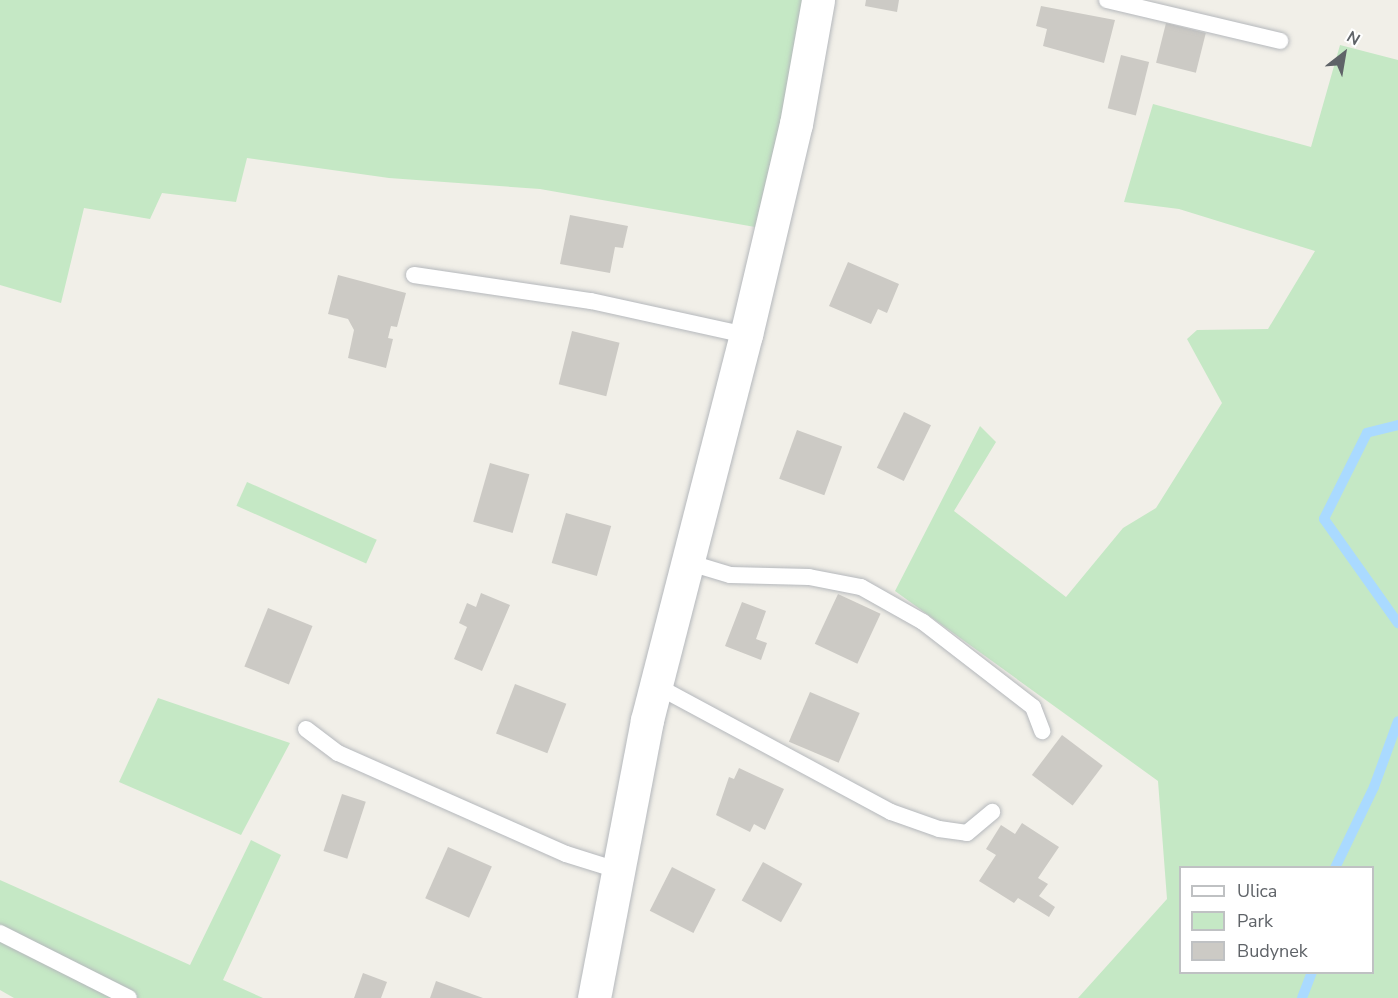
<!DOCTYPE html>
<style>
body{margin:0}
#map{position:relative;width:1398px;height:998px;overflow:hidden;background:#f1efe8;font-family:"Nunito Sans",sans-serif}
div>[style]{position:absolute}
.green>*{inset:0;background:#c5e8c5;transform-origin:0 0}
.stream>*{height:10px;margin:-5px;padding:0 5px;transform-origin:5px;border-radius:5px;background:#aadaff}
.building>*{inset:0;background:#cccac5;transform-origin:0 0}
.roads{filter:drop-shadow(0 0 2px #b5b8bc) drop-shadow(0 0 2px #b5b8bc)}
.lane>*{height:16px;margin:-8px;padding:0 8px;transform-origin:8px;border-radius:8px;background:#fff}
.secondary>*{height:33px;margin:-16.5px;padding:0 16.5px;transform-origin:16.5px;border-radius:16.5px;background:#fff}
span{translate:-50% -50%;white-space:nowrap;text-align:center;line-height:1.15;-webkit-text-stroke:4.5px #fff;paint-order:stroke}
.legend{position:absolute;left:1179px;top:866px;width:195px;height:108px;box-sizing:border-box;background:#fff;border:2px solid #bfc1c3;margin:0;padding:8px 10px;list-style:none;font-size:18px;color:#5f6368}
.legend li{display:flex;align-items:center;gap:12px;height:30px}
.legend b{width:30px;border:2px solid #bfc1c3}
.north{position:absolute;left:1314px;top:24px;width:60px;height:60px;-webkit-text-stroke:4px #fff;paint-order:stroke;rotate:31deg;font-size:16px;font-weight:700;line-height:24px;text-align:center;color:#5f6368}
.north::after{content:'';display:block;margin:auto;width:21px;height:27px;background:#5f6368;clip-path:polygon(50% 0,100% 100%,50% 72%,0 100%)}
</style>
<div id="map">
<div class="green">
<i style="clip-path:polygon(0 0,803px 0,786px 97px,755px 227px,540px 189px,389px 178px,247px 158px,236px 202px,162px 193px,150px 219px,84px 208px,61px 303px,0 285px)"></i>
<i style="clip-path:polygon(evenodd,1340px 45px,1398px 60px,1398px 998px,1078px 998px,1167px 899px,1158px 781px,895px 591px,980px 426px,996px 442px,954px 511px,1066px 597px,1123px 528px,1156px 508px,1222px 403px,1187px 339px,1197px 330px,1268px 329px,1315px 251px,1179px 209px,1124px 202px,1153px 104px,1311px 147px,1340px 45px,1180px 868px,1372px 868px,1372px 972px,1180px 972px,1180px 868px)"></i>
<i style="left:247px;top:482px;width:142px;height:26px;rotate:24deg"></i>
<i style="clip-path:polygon(158px 698px,290px 743px,241px 835px,119px 782px)"></i>
<i style="clip-path:polygon(251px 840px,281px 855px,223px 980px,263px 998px,14px 998px,0 990px,0 880px,190px 965px)"></i>
</div>
<div class="stream">
<i style="left:1398px;top:425px;width:32px;rotate:166deg"></i>
<i style="left:1367px;top:433px;width:96px;rotate:116.6deg"></i>
<i style="left:1324px;top:519px;width:128px;rotate:54.6deg"></i>
<i style="left:1335px;top:868px;width:90px;rotate:-64.3deg"></i>
<i style="left:1374px;top:787px;width:70px;rotate:-70deg"></i>
<i style="left:1302px;top:998px;width:28px;rotate:-69deg"></i>
</div>
<div class="building">
<i style="clip-path:polygon(866px 0,899px 0,897px 12px,865px 6px)"></i>
<i style="clip-path:polygon(1041px 6px,1115px 20px,1104px 63px,1043px 46px,1047px 29px,1036px 26px)"></i>
<i style="left:1166px;top:23px;width:41px;height:41px;rotate:14deg"></i>
<i style="left:1121px;top:55px;width:29px;height:55px;rotate:14deg"></i>
<i style="clip-path:polygon(570px 215px,628px 226px,623px 248px,615px 247px,610px 273px,560px 264px)"></i>
<i style="clip-path:polygon(848px 262px,899px 284px,887px 313px,878px 309px,871px 324px,829px 306px)"></i>
<i style="clip-path:polygon(338px 275px,406px 293px,397px 327px,391px 326px,388px 338px,393px 339px,386px 368px,348px 358px,354px 330px,348px 319px,328px 314px)"></i>
<i style="left:572px;top:331px;width:49px;height:55px;rotate:14deg"></i>
<i style="left:904px;top:412px;width:30px;height:62px;rotate:26deg"></i>
<i style="left:797px;top:430px;width:48px;height:52px;rotate:20deg"></i>
<i style="left:490px;top:463px;width:41px;height:61px;rotate:16deg"></i>
<i style="left:566px;top:513px;width:47px;height:52px;rotate:16deg"></i>
<i style="clip-path:polygon(481px 593px,510px 605px,482px 671px,454px 659px,467px 627px,459px 623px,467px 603px,476px 607px)"></i>
<i style="left:838px;top:594px;width:47px;height:55px;rotate:25deg"></i>
<i style="clip-path:polygon(742px 602px,766px 611px,756px 639px,767px 643px,761px 660px,725px 646px)"></i>
<i style="left:268px;top:608px;width:48px;height:63px;rotate:22deg"></i>
<i style="left:515px;top:684px;width:55px;height:53px;rotate:21deg"></i>
<i style="left:810px;top:692px;width:54px;height:54px;rotate:23deg"></i>
<i style="left:1062px;top:735px;width:51px;height:50px;rotate:37deg"></i>
<i style="clip-path:polygon(739px 768px,784px 789px,765px 830px,754px 824px,750px 832px,716px 815px,729px 777px,734px 779px)"></i>
<i style="left:342px;top:794px;width:25px;height:60px;rotate:18deg"></i>
<i style="clip-path:polygon(1022px 823px,1059px 847px,1038px 878px,1048px 884px,1039px 896px,1055px 907px,1049px 917px,1018px 898px,1014px 903px,979px 881px,996px 855px,986px 849px,1001px 825px,1015px 834px)"></i>
<i style="left:448px;top:847px;width:48px;height:56px;rotate:24deg"></i>
<i style="left:763px;top:862px;width:45px;height:44px;rotate:29deg"></i>
<i style="left:672px;top:867px;width:49px;height:49px;rotate:27deg"></i>
<i style="clip-path:polygon(363px 973px,387px 982px,381px 998px,354px 998px)"></i>
<i style="clip-path:polygon(436px 981px,483px 998px,430px 998px)"></i>
</div>
<div class="roads">
<div class="lane">
<i style="left:1107px;top:0;width:178px;rotate:13.3deg"></i>
<i style="left:414px;top:275px;width:179px;rotate:8.4deg"></i>
<i style="left:591px;top:301px;width:159px;rotate:12.4deg"></i>
<i style="left:687px;top:562px;width:45px;rotate:16.8deg"></i>
<i style="left:730px;top:575px;width:79px;rotate:1.5deg"></i>
<i style="left:809px;top:577px;width:53px;rotate:10.9deg"></i>
<i style="left:861px;top:587px;width:71px;rotate:29.4deg"></i>
<i style="left:923px;top:622px;width:139px;rotate:37.7deg"></i>
<i style="left:1033px;top:707px;width:26px;rotate:69deg"></i>
<i style="left:655px;top:685px;width:268px;rotate:28.3deg"></i>
<i style="left:891px;top:812px;width:51px;rotate:19.5deg"></i>
<i style="left:939px;top:829px;width:28px;rotate:8deg"></i>
<i style="left:967px;top:833px;width:33px;rotate:-40deg"></i>
<i style="left:306px;top:729px;width:40px;rotate:37deg"></i>
<i style="left:338px;top:753px;width:249px;rotate:23.9deg"></i>
<i style="left:566px;top:854px;width:53px;rotate:17.4deg"></i>
<i style="left:0;top:933px;width:144px;rotate:26.7deg"></i>
</div>
<div class="secondary">
<i style="left:594px;top:998px;width:283px;rotate:-79.2deg"></i>
<i style="left:647px;top:720px;width:398px;rotate:-75.6deg"></i>
<i style="left:746px;top:335px;width:217px;rotate:-76.7deg"></i>
<i style="left:796px;top:124px;width:126px;rotate:-79.9deg"></i>
</div>
</div>
<ul class="legend">
<li><b style="height:8px;background:#fff"></b>Ulica</li>
<li><b style="height:16px;background:#c5e8c5"></b>Park</li>
<li><b style="height:16px;background:#cccac5"></b>Budynek</li>
</ul>
<div class="north">N</div>
</div>
